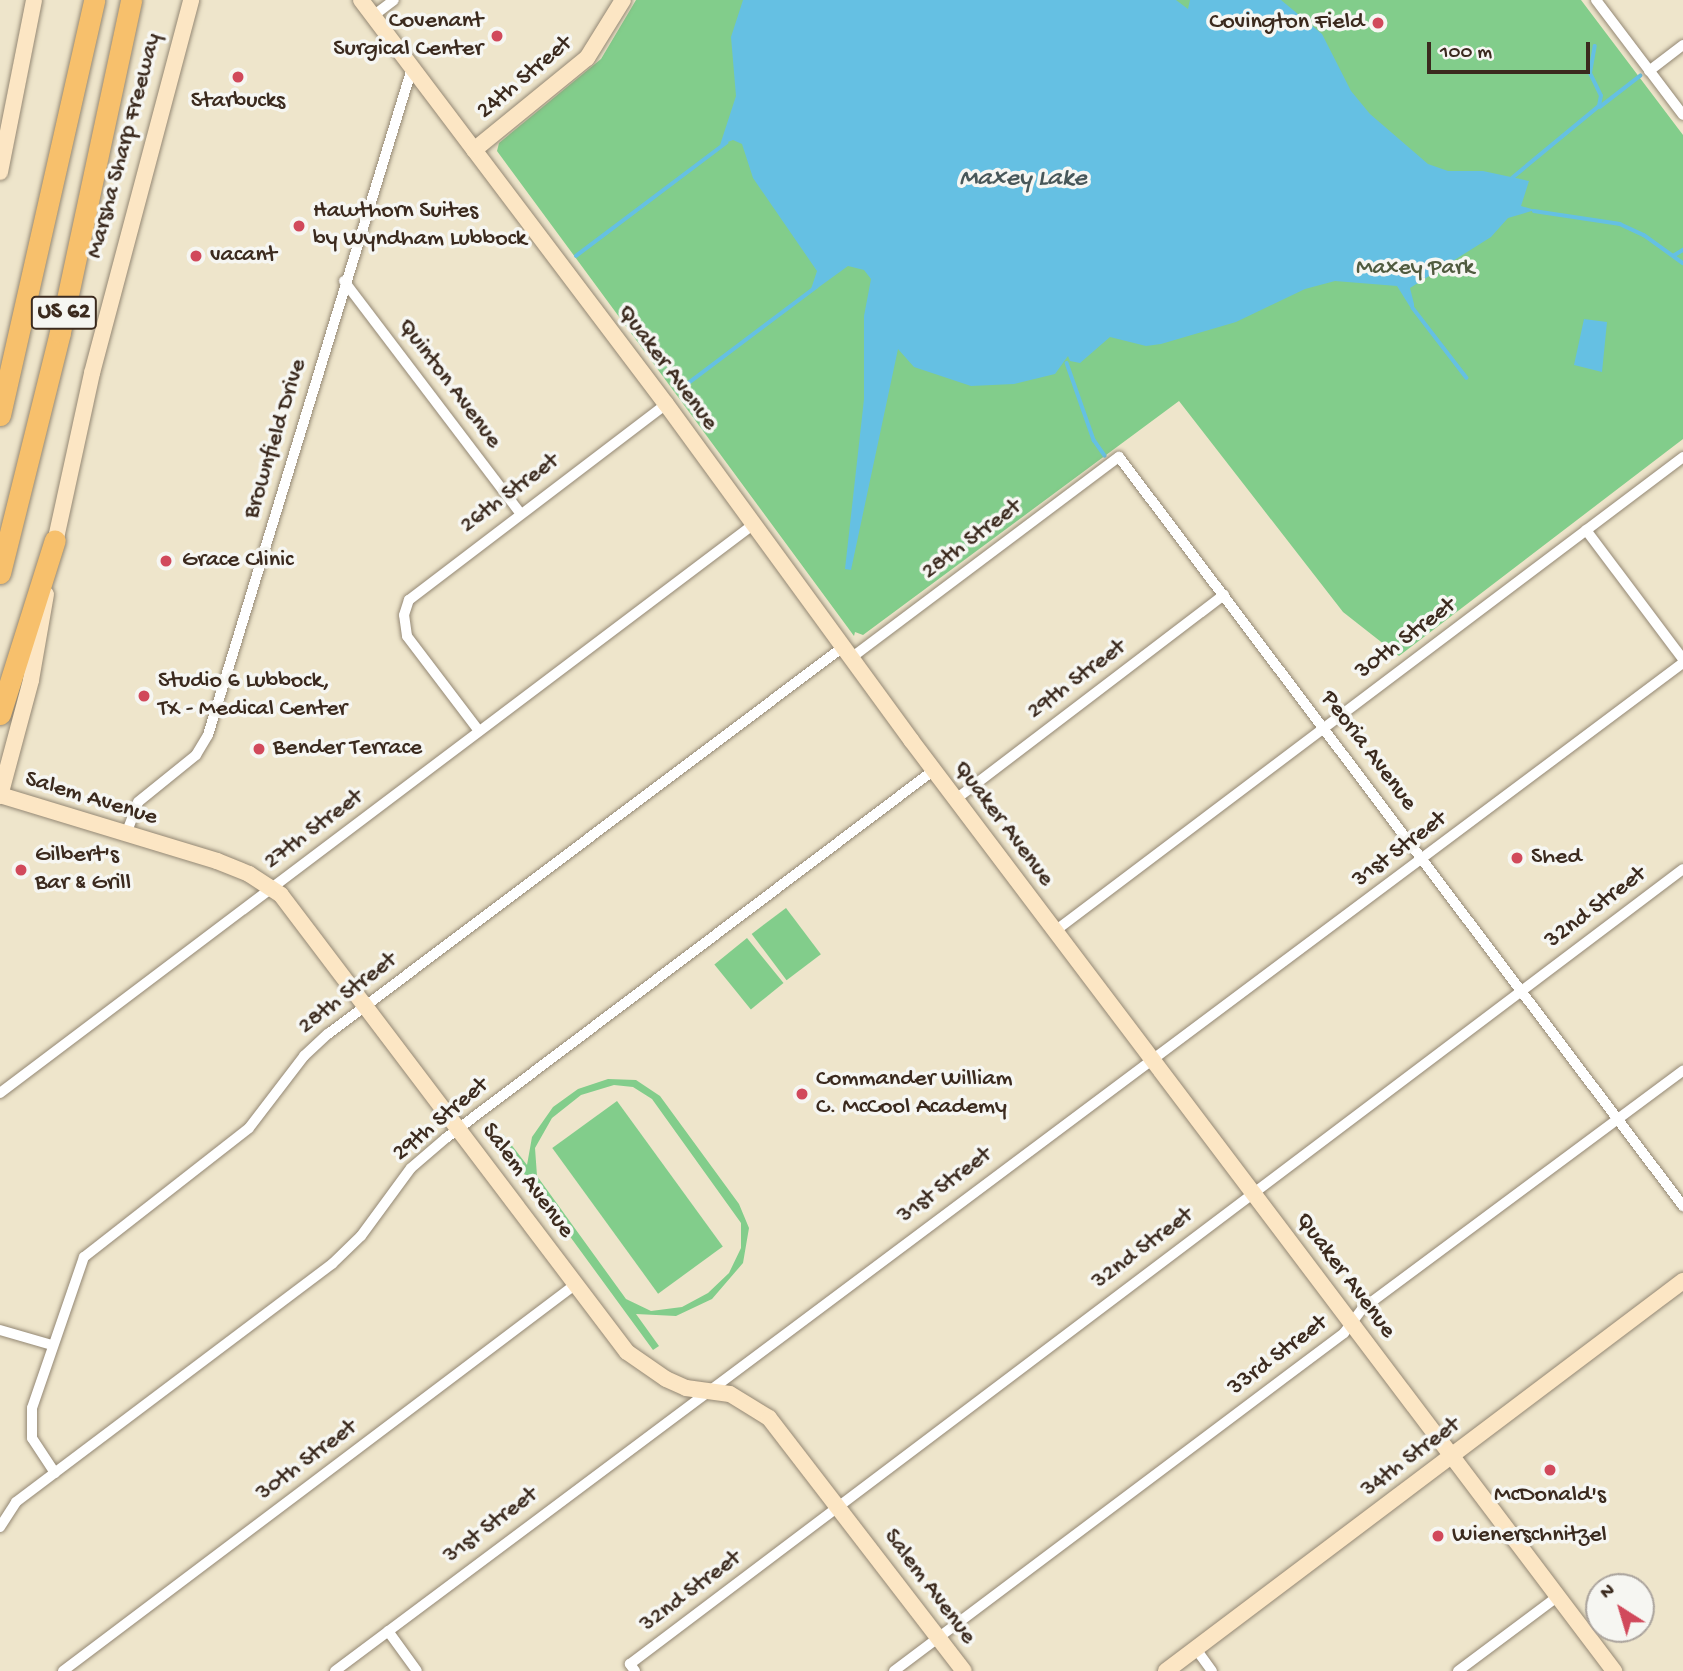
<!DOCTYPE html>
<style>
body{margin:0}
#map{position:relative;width:1683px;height:1671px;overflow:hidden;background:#eee5cb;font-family:"Gochi Hand",sans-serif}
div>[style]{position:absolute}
.green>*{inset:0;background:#82cd8b;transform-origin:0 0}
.water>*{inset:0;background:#65c0e3}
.stream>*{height:3.5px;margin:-1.75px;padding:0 1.75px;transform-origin:1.75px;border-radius:1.75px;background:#65c0e3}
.roads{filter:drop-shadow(0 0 2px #948874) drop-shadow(0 0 2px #948874)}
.street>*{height:10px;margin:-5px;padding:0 5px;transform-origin:5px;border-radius:5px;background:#fff}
.secondary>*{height:16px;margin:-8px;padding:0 8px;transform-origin:8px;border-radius:8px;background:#fce6c4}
.highway>*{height:21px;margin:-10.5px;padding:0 10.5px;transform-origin:10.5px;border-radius:10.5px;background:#f7c06c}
.dots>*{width:19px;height:19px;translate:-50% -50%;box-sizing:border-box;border:4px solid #f6f6f2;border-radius:50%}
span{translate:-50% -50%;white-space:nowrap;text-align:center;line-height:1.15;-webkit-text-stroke:7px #f6f6f2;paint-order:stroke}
.shield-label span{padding:2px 5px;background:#f6f6f2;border:2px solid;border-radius:5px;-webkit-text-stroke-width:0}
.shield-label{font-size:23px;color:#3b2a1e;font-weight:700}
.poi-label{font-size:24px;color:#3b2a1e}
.right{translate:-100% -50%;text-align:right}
.left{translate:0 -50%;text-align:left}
.street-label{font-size:24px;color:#3b2a1e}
.park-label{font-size:24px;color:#505b3f}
.water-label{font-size:26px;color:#485759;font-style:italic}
.north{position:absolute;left:1585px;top:1573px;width:70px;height:70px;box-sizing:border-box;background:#f6f6f2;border:2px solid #aba49d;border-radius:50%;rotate:323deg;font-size:19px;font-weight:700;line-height:28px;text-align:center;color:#3b2a1e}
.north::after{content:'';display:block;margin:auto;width:24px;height:32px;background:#d1495b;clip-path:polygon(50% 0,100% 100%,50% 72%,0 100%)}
.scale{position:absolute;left:1427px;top:42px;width:163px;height:32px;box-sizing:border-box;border:4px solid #3b2a1e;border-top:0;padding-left:9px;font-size:21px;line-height:24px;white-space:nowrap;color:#3b2a1e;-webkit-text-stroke:5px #f6f6f2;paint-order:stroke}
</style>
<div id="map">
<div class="green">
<i style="clip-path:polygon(636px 0,1581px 0,1683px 135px,1683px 439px,1399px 656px,1343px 612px,1179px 401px,863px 635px,855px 632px,854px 636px,497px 151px,499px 143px,601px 59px)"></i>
<i style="left:786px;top:908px;width:58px;height:43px;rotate:53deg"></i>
<i style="left:747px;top:938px;width:58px;height:42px;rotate:51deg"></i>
<i style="clip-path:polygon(evenodd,608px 1079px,636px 1080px,660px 1096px,739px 1204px,749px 1228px,743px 1263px,712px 1299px,676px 1316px,636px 1314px,659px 1346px,653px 1350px,498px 1138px,503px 1134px,527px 1165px,532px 1137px,553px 1107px,578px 1089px,608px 1079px,614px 1085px,633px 1087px,652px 1099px,741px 1223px,741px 1248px,729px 1273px,708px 1293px,682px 1307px,651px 1311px,626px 1299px,537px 1176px,535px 1148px,552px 1118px,581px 1095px,614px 1085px)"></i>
<i style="left:617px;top:1101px;width:180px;height:80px;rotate:54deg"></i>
</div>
<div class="water">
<i style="clip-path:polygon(743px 0,1176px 0,1188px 9px,1190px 0,1281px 0,1322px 34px,1351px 91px,1370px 114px,1428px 164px,1448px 171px,1483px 171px,1529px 181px,1521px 206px,1535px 210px,1508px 218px,1491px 237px,1410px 288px,1414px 304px,1414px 307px,1412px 310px,1397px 286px,1335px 281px,1305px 289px,1236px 322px,1161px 344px,1146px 346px,1110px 337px,1080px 363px,1070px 361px,1068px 356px,1055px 374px,1014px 384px,971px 386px,914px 367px,898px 349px,851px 570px,845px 569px,864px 399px,864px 316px,871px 279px,864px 270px,848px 266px,808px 295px,816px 289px,811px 289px,817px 271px,753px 178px,742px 144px,733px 140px,720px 145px,736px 96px,731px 37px)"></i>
<i style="clip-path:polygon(1584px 319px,1607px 322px,1602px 372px,1574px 365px)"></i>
</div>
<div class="stream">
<i style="left:1600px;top:107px;width:51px;rotate:-37.8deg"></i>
<i style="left:1512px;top:178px;width:113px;rotate:-39.6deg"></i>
<i style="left:1599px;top:106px;width:10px;rotate:-79deg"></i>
<i style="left:1601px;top:96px;width:25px;rotate:-116deg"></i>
<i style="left:1590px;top:73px;width:27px;rotate:-80deg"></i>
<i style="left:1534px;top:211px;width:87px;rotate:8.6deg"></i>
<i style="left:1620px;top:224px;width:26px;rotate:25deg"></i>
<i style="left:1644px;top:235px;width:48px;rotate:35.7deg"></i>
<i style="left:576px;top:256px;width:188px;rotate:-37deg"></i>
<i style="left:1673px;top:256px;width:12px;rotate:-31deg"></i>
<i style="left:1413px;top:308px;width:88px;rotate:52.4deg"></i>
<i style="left:1067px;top:363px;width:82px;rotate:70.7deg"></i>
<i style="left:1094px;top:440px;width:19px;rotate:55deg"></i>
<i style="left:678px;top:391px;width:173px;rotate:-37deg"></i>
</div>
<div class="roads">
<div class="street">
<i style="left:1596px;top:0;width:144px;rotate:52.9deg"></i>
<i style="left:373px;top:16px;width:26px;rotate:-37deg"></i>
<i style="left:1649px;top:71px;width:43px;rotate:-37.4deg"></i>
<i style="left:344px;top:281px;width:291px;rotate:52.8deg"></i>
<i style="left:1586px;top:530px;width:161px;rotate:53.1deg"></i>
<i style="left:851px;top:658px;width:335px;rotate:-36.9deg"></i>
<i style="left:1119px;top:457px;width:938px;rotate:53.02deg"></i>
<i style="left:479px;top:731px;width:119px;rotate:-127.2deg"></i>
<i style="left:407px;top:636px;width:21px;rotate:-98deg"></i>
<i style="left:404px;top:615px;width:16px;rotate:-72deg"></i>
<i style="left:409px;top:600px;width:323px;rotate:-37.3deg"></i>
<i style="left:956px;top:799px;width:337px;rotate:-37.3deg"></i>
<i style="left:126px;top:834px;width:34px;rotate:-69deg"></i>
<i style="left:138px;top:802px;width:75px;rotate:-39deg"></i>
<i style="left:196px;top:755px;width:23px;rotate:-59deg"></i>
<i style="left:208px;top:735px;width:697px;rotate:-72.99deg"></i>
<i style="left:1055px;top:931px;width:787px;rotate:-37.04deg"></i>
<i style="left:0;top:1093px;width:945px;rotate:-37.04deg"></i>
<i style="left:0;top:1330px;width:54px;rotate:16.1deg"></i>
<i style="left:55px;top:1473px;width:42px;rotate:-123.3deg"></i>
<i style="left:32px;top:1438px;width:30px;rotate:-90deg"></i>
<i style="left:32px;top:1408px;width:160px;rotate:-71deg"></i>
<i style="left:84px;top:1257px;width:209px;rotate:-38deg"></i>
<i style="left:249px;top:1128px;width:91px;rotate:-52.6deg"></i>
<i style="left:304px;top:1056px;width:33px;rotate:-43deg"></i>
<i style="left:328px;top:1034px;width:644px;rotate:-36.92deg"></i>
<i style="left:0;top:1527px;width:30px;rotate:-57deg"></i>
<i style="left:16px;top:1502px;width:396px;rotate:-37deg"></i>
<i style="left:332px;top:1264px;width:40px;rotate:-44deg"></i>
<i style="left:361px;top:1236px;width:84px;rotate:-53.7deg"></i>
<i style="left:411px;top:1168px;width:46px;rotate:-40.6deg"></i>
<i style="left:446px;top:1138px;width:611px;rotate:-37.02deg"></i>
<i style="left:388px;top:1631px;width:49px;rotate:54.1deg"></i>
<i style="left:1196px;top:1649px;width:27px;rotate:54deg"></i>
<i style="left:63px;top:1671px;width:643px;rotate:-37.03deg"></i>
<i style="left:335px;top:1671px;width:1683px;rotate:-36.79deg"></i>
<i style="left:635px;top:1671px;width:9px;rotate:-126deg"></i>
<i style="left:630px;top:1664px;width:1319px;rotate:-37.05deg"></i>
<i style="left:894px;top:1671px;width:563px;rotate:-36.91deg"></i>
<i style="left:1344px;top:1333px;width:30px;rotate:-53deg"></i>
<i style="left:1362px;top:1309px;width:400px;rotate:-36.6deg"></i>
<i style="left:1458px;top:1671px;width:124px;rotate:-36.8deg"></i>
</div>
<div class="secondary">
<i style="left:361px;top:0;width:506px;rotate:52.95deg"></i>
<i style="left:666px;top:404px;width:416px;rotate:53.9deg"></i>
<i style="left:911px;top:740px;width:1167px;rotate:52.94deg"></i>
<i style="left:474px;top:150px;width:146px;rotate:-39.2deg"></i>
<i style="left:587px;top:58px;width:68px;rotate:-58.2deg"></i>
<i style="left:0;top:172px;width:175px;rotate:-78.8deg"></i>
<i style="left:53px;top:552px;width:183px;rotate:-77.7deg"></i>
<i style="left:92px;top:373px;width:386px;rotate:-75.1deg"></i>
<i style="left:0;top:795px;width:227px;rotate:16.9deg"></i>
<i style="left:217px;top:861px;width:35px;rotate:22deg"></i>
<i style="left:249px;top:874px;width:38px;rotate:33deg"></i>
<i style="left:281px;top:895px;width:573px;rotate:52.87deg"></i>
<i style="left:627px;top:1352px;width:47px;rotate:34.7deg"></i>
<i style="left:666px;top:1379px;width:22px;rotate:24deg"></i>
<i style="left:686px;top:1388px;width:44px;rotate:7.8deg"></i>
<i style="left:730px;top:1394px;width:46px;rotate:31.6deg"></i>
<i style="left:769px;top:1418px;width:319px;rotate:52.4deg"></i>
<i style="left:0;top:796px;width:120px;rotate:-75deg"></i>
<i style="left:31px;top:680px;width:87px;rotate:-80.1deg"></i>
<i style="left:1166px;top:1671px;width:648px;rotate:-37.03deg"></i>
</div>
<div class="highway">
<i style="left:0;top:415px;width:426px;rotate:-77.2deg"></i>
<i style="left:0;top:573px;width:248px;rotate:-76deg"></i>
<i style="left:60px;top:332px;width:340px;rotate:-77.9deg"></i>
<i style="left:0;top:714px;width:182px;rotate:-72.5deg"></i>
</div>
</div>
<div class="dots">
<i style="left:1378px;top:23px;background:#d1495b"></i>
<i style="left:497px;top:36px;background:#d1495b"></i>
<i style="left:238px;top:77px;background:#d1495b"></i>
<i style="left:299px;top:226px;background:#d1495b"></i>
<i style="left:196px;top:256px;background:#d1495b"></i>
<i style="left:166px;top:561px;background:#d1495b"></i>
<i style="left:144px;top:696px;background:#d1495b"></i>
<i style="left:259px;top:749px;background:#d1495b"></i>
<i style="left:1517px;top:858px;background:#d1495b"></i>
<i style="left:21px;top:870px;background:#d1495b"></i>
<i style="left:802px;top:1094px;background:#d1495b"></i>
<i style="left:1550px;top:1470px;background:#d1495b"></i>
<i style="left:1438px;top:1536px;background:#d1495b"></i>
</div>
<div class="shield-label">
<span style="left:64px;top:313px">US 62</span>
</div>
<div class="poi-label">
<span class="right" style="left:483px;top:36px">Covenant<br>Surgical Center</span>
<span class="right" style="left:1364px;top:23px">Covington Field</span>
<span style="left:238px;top:102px">Starbucks</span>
<span class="left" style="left:313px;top:226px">Hawthorn Suites<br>by Wyndham Lubbock</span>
<span class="left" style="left:210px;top:256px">vacant</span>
<span class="left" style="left:182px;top:561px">Grace Clinic</span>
<span class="left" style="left:158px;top:696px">Studio 6 Lubbock,<br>TX - Medical Center</span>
<span class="left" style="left:273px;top:749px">Bender Terrace</span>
<span class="left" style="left:35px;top:870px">Gilbert's<br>Bar &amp; Grill</span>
<span class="left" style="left:1531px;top:858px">Shed</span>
<span class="left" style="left:816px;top:1094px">Commander William<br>C. McCool Academy</span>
<span style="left:1550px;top:1496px">McDonald's</span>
<span class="left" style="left:1452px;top:1536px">Wienerschnitzel</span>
</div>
<div class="street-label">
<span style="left:525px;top:78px;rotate:-40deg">24th Street</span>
<span style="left:125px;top:146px;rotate:-75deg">Marsha Sharp Freeway</span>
<span style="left:667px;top:368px;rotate:53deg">Quaker Avenue</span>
<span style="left:449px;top:384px;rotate:53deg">Quinton Avenue</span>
<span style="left:276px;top:439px;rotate:-73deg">Brownfield Drive</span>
<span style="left:510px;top:494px;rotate:-37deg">26th Street</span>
<span style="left:972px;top:540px;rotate:-37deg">28th Street</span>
<span style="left:1406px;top:639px;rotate:-37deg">30th Street</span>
<span style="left:1077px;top:680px;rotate:-37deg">29th Street</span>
<span style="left:1368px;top:751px;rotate:53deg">Peoria Avenue</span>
<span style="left:91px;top:799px;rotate:17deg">Salem Avenue</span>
<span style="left:1003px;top:824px;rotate:53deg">Quaker Avenue</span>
<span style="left:314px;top:830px;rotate:-37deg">27th Street</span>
<span style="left:1400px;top:850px;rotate:-37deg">31st Street</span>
<span style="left:1596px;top:908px;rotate:-37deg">32nd Street</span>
<span style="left:348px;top:994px;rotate:-38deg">28th Street</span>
<span style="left:441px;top:1120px;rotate:-40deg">29th Street</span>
<span style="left:527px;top:1181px;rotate:53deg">Salem Avenue</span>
<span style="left:945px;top:1186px;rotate:-37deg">31st Street</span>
<span style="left:1143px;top:1249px;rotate:-37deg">32nd Street</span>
<span style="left:1345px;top:1276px;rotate:53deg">Quaker Avenue</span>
<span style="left:1278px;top:1356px;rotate:-37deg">33rd Street</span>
<span style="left:1411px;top:1458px;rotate:-37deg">34th Street</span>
<span style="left:307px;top:1461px;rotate:-37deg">30th Street</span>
<span style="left:491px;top:1526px;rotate:-37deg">31st Street</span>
<span style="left:929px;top:1587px;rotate:53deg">Salem Avenue</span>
<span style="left:691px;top:1592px;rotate:-37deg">32nd Street</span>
</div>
<div class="park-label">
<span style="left:1415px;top:269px">Maxey Park</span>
</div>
<div class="water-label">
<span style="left:1023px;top:180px">Maxey Lake</span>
</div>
<div class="north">N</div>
<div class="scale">100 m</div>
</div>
